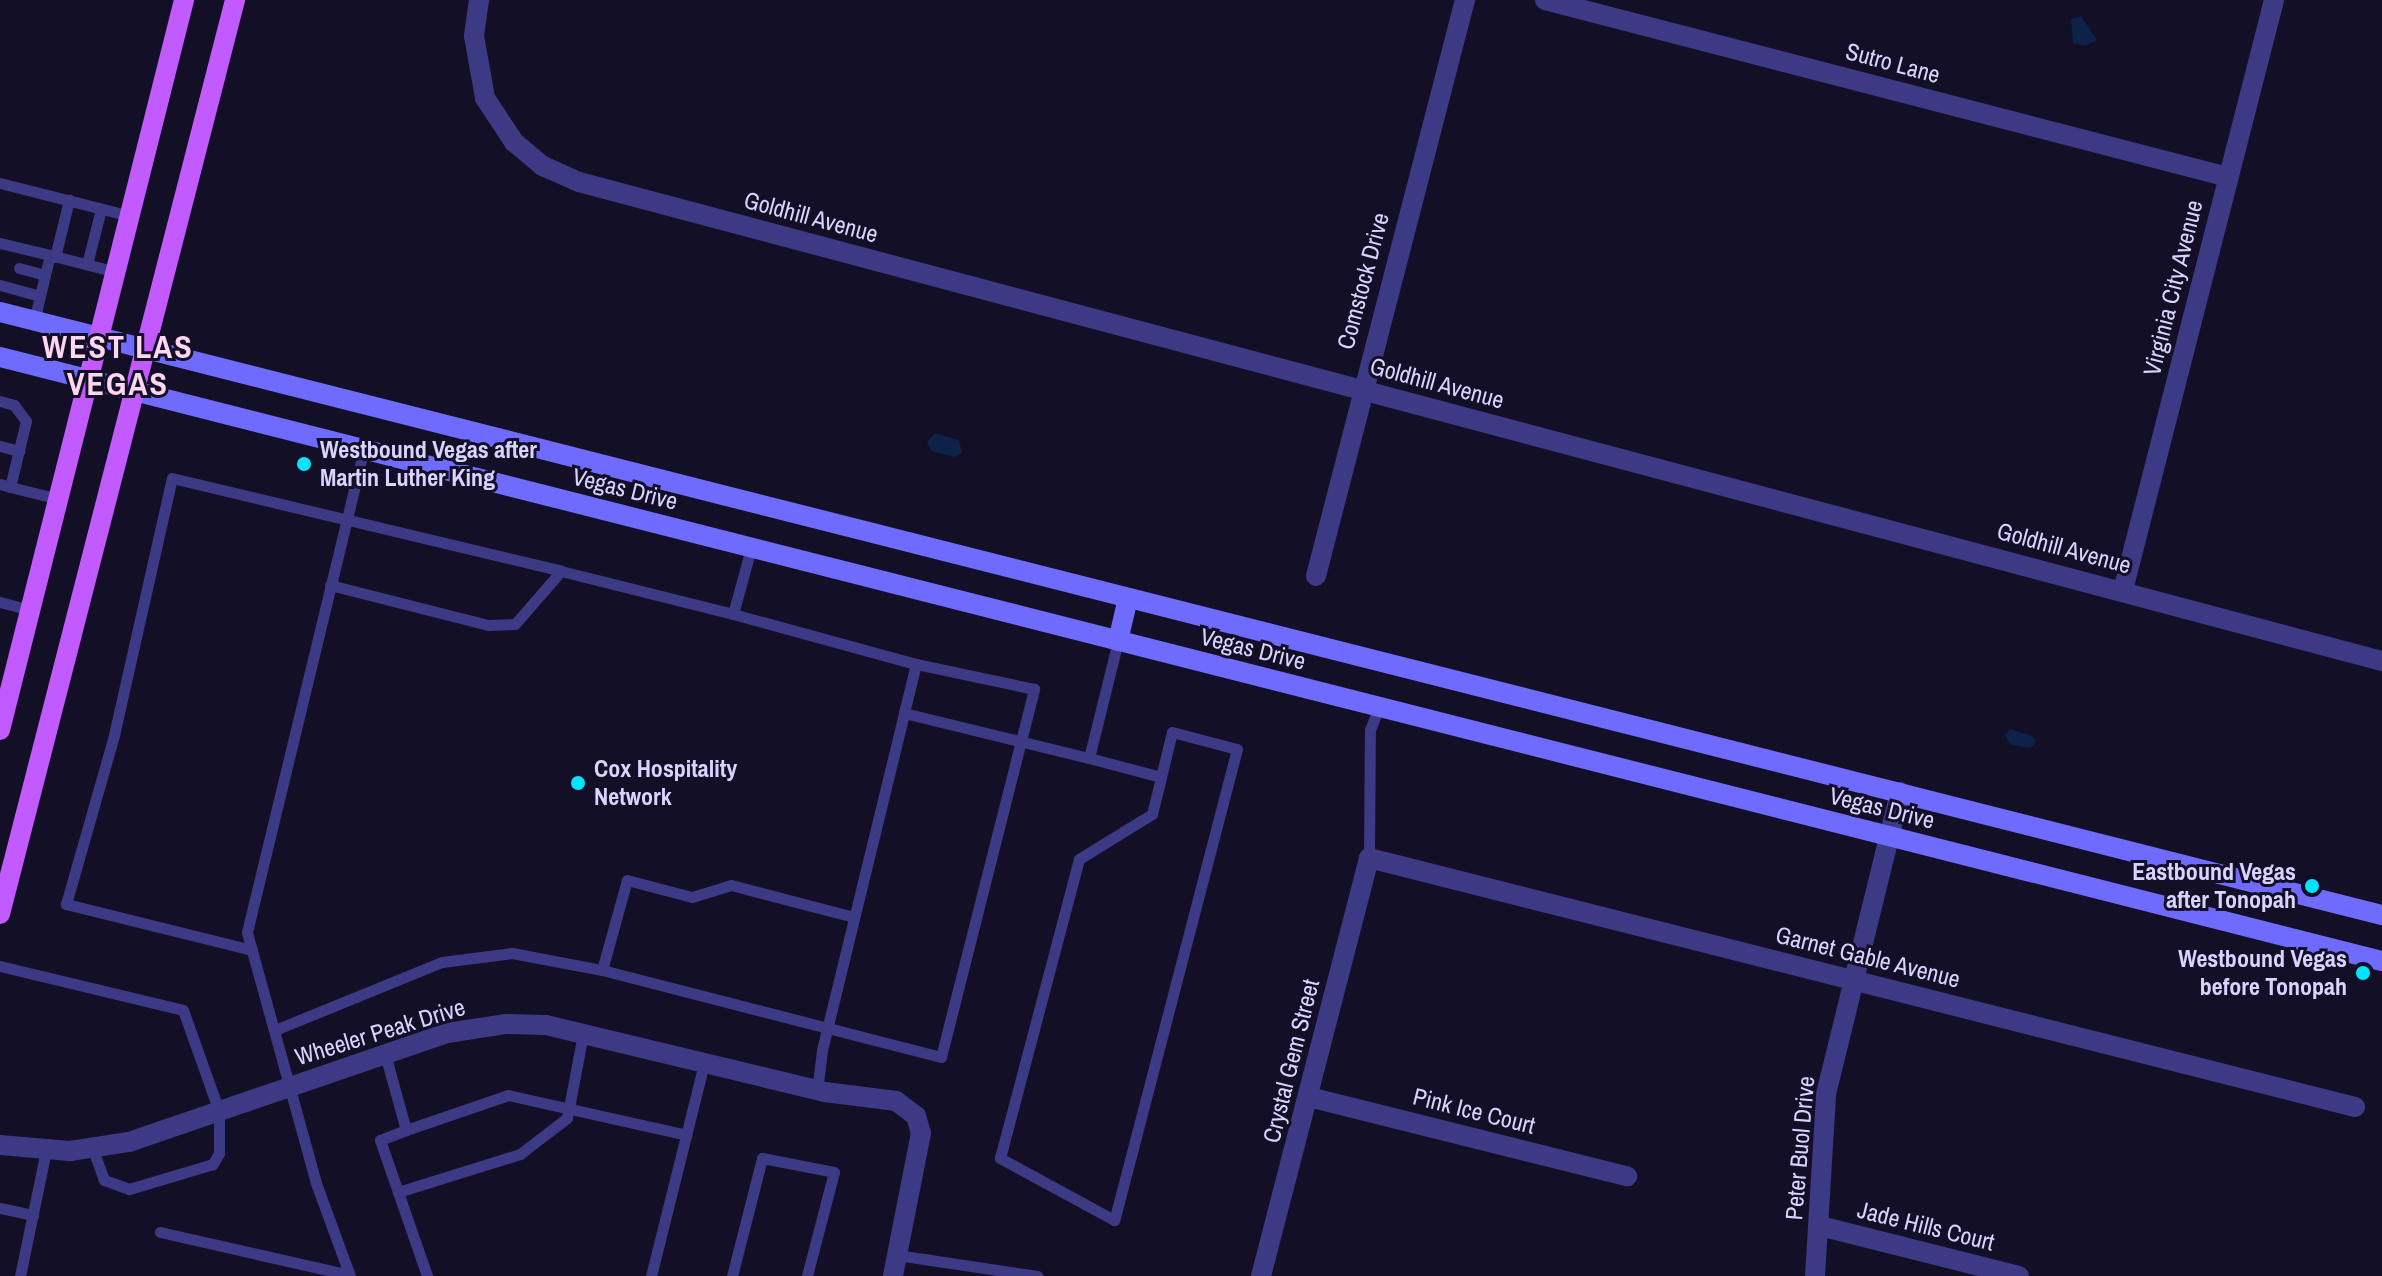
<!DOCTYPE html>
<style>
body{margin:0}
#map{position:relative;width:2382px;height:1276px;overflow:hidden;background:#130f26;font-family:"Archivo Narrow",sans-serif}
div>[style]{position:absolute}
.water>*{inset:0;background:#0c2248}
.service>*{height:11px;margin:-5.5px;padding:0 5.5px;transform-origin:5.5px;border-radius:5.5px;background:#3d3a85}
.minor>*{height:20px;margin:-10px;padding:0 10px;transform-origin:10px;border-radius:10px;background:#3d3a85}
.secondary>*{height:20px;margin:-10px;padding:0 10px;transform-origin:10px;border-radius:10px;background:#6f6bff}
.primary>*{height:20px;margin:-10px;padding:0 10px;transform-origin:10px;border-radius:10px;background:#c25bff}
.dots>*{width:22px;height:22px;translate:-50% -50%;box-sizing:border-box;border:4px solid #130f26;border-radius:50%}
span{translate:-50% -50%;white-space:nowrap;text-align:center;line-height:1.15;-webkit-text-stroke:6px #130f26;paint-order:stroke}
.street-label{font-size:24px;color:#d9d4ff}
.poi-label{font-size:24px;color:#d9d4ff;font-weight:700}
.left{translate:0 -50%;text-align:left}
.right{translate:-100% -50%;text-align:right}
.district-label{font-size:32px;color:#ffd6f0;font-weight:700;letter-spacing:2px}
</style>
<div id="map">
<div class="water">
<i style="clip-path:polygon(2081px 16px,2097px 40px,2085px 46px,2073px 43px,2071px 19px)"></i>
<i style="clip-path:polygon(935px 433px,959px 440px,962px 453px,955px 457px,931px 451px,927px 442px)"></i>
<i style="clip-path:polygon(2010px 729px,2034px 737px,2036px 743px,2030px 748px,2011px 745px,2005px 735px)"></i>
</div>
<div class="service">
<i style="left:0;top:183px;width:134px;rotate:14.2deg"></i>
<i style="left:0;top:243px;width:51px;rotate:13.5deg"></i>
<i style="left:50px;top:255px;width:21px;rotate:104deg"></i>
<i style="left:50px;top:255px;width:68px;rotate:14.4deg"></i>
<i style="left:55px;top:257px;width:59px;rotate:-76.2deg"></i>
<i style="left:87px;top:264px;width:57px;rotate:-75.7deg"></i>
<i style="left:19px;top:268px;width:27px;rotate:15deg"></i>
<i style="left:45px;top:275px;width:47px;rotate:103.4deg"></i>
<i style="left:0;top:285px;width:41px;rotate:15.4deg"></i>
<i style="left:0;top:401px;width:15px;rotate:16deg"></i>
<i style="left:14px;top:405px;width:20px;rotate:53deg"></i>
<i style="left:26px;top:421px;width:68px;rotate:103.6deg"></i>
<i style="left:10px;top:487px;width:10px;rotate:-163deg"></i>
<i style="left:0;top:446px;width:20px;rotate:15deg"></i>
<i style="left:10px;top:487px;width:50px;rotate:13.8deg"></i>
<i style="left:330px;top:585px;width:163px;rotate:14.2deg"></i>
<i style="left:488px;top:625px;width:27px;rotate:-2deg"></i>
<i style="left:515px;top:624px;width:70px;rotate:-49deg"></i>
<i style="left:561px;top:571px;width:177px;rotate:14deg"></i>
<i style="left:733px;top:614px;width:68px;rotate:-74.7deg"></i>
<i style="left:0;top:602px;width:31px;rotate:15deg"></i>
<i style="left:733px;top:614px;width:190px;rotate:15.3deg"></i>
<i style="left:916px;top:664px;width:50px;rotate:103.8deg"></i>
<i style="left:1089px;top:758px;width:74px;rotate:14.8deg"></i>
<i style="left:1161px;top:777px;width:46px;rotate:-76.3deg"></i>
<i style="left:1172px;top:732px;width:67px;rotate:14.7deg"></i>
<i style="left:1237px;top:749px;width:487px;rotate:104.6deg"></i>
<i style="left:1114px;top:1220px;width:130px;rotate:-151.5deg"></i>
<i style="left:1000px;top:1158px;width:309px;rotate:-75.2deg"></i>
<i style="left:1079px;top:859px;width:86px;rotate:-31.7deg"></i>
<i style="left:1152px;top:814px;width:38px;rotate:-76deg"></i>
<i style="left:1369px;top:858px;width:128px;rotate:-89.6deg"></i>
<i style="left:1370px;top:730px;width:25px;rotate:-69deg"></i>
<i style="left:252px;top:950px;width:192px;rotate:-166.1deg"></i>
<i style="left:66px;top:904px;width:176px;rotate:-74.1deg"></i>
<i style="left:114px;top:735px;width:263px;rotate:-77.3deg"></i>
<i style="left:172px;top:478px;width:400px;rotate:13.4deg"></i>
<i style="left:0;top:966px;width:188px;rotate:13.5deg"></i>
<i style="left:183px;top:1010px;width:107px;rotate:70.4deg"></i>
<i style="left:219px;top:1111px;width:42px;rotate:90deg"></i>
<i style="left:219px;top:1153px;width:13px;rotate:119deg"></i>
<i style="left:213px;top:1164px;width:88px;rotate:163.4deg"></i>
<i style="left:129px;top:1189px;width:27px;rotate:-160deg"></i>
<i style="left:104px;top:1180px;width:35px;rotate:-110deg"></i>
<i style="left:602px;top:970px;width:350px;rotate:14.4deg"></i>
<i style="left:941px;top:1057px;width:380px;rotate:-75.8deg"></i>
<i style="left:1034px;top:689px;width:121px;rotate:-168deg"></i>
<i style="left:275px;top:1030px;width:180px;rotate:-22.2deg"></i>
<i style="left:442px;top:962px;width:71px;rotate:-7.3deg"></i>
<i style="left:512px;top:953px;width:92px;rotate:10.7deg"></i>
<i style="left:602px;top:970px;width:93px;rotate:-74.5deg"></i>
<i style="left:627px;top:880px;width:67px;rotate:14.7deg"></i>
<i style="left:692px;top:897px;width:41px;rotate:-17.1deg"></i>
<i style="left:731px;top:885px;width:127px;rotate:14.6deg"></i>
<i style="left:385px;top:1054px;width:79px;rotate:74.6deg"></i>
<i style="left:406px;top:1130px;width:28px;rotate:159deg"></i>
<i style="left:380px;top:1140px;width:144px;rotate:70.9deg"></i>
<i style="left:817px;top:1091px;width:41px;rotate:-83deg"></i>
<i style="left:822px;top:1050px;width:347px;rotate:-76.3deg"></i>
<i style="left:904px;top:713px;width:190px;rotate:13.7deg"></i>
<i style="left:1089px;top:758px;width:121px;rotate:-76.1deg"></i>
<i style="left:406px;top:1130px;width:108px;rotate:-18.9deg"></i>
<i style="left:508px;top:1095px;width:183px;rotate:12.6deg"></i>
<i style="left:398px;top:1192px;width:128px;rotate:-17.3deg"></i>
<i style="left:520px;top:1154px;width:59px;rotate:-37.5deg"></i>
<i style="left:567px;top:1118px;width:86px;rotate:-79.2deg"></i>
<i style="left:0;top:1208px;width:34px;rotate:12deg"></i>
<i style="left:160px;top:1232px;width:194px;rotate:12.8deg"></i>
<i style="left:897px;top:1255px;width:142px;rotate:8.5deg"></i>
<i style="left:20px;top:1276px;width:129px;rotate:-78.3deg"></i>
<i style="left:350px;top:1276px;width:99px;rotate:-110.1deg"></i>
<i style="left:316px;top:1183px;width:260px;rotate:-105.4deg"></i>
<i style="left:247px;top:932px;width:496px;rotate:-76.4deg"></i>
<i style="left:651px;top:1276px;width:219px;rotate:-76deg"></i>
<i style="left:732px;top:1276px;width:122px;rotate:-75.7deg"></i>
<i style="left:762px;top:1158px;width:73px;rotate:11deg"></i>
<i style="left:834px;top:1172px;width:107px;rotate:104.6deg"></i>
</div>
<div class="minor">
<i style="left:479px;top:0;width:36px;rotate:98deg"></i>
<i style="left:474px;top:36px;width:63px;rotate:79.9deg"></i>
<i style="left:485px;top:98px;width:53px;rotate:56.6deg"></i>
<i style="left:514px;top:142px;width:38px;rotate:40deg"></i>
<i style="left:543px;top:166px;width:39px;rotate:24deg"></i>
<i style="left:579px;top:182px;width:1866px;rotate:14.88deg"></i>
<i style="left:1545px;top:0;width:706px;rotate:14.53deg"></i>
<i style="left:1316px;top:576px;width:595px;rotate:-75.5deg"></i>
<i style="left:2123px;top:590px;width:609px;rotate:-75.64deg"></i>
<i style="left:1309px;top:1097px;width:328px;rotate:14deg"></i>
<i style="left:0;top:1145px;width:70px;rotate:4.9deg"></i>
<i style="left:70px;top:1151px;width:60px;rotate:-8.7deg"></i>
<i style="left:129px;top:1142px;width:336px;rotate:-18.9deg"></i>
<i style="left:447px;top:1033px;width:60px;rotate:-8.7deg"></i>
<i style="left:506px;top:1024px;width:40px;rotate:1.4deg"></i>
<i style="left:546px;top:1025px;width:287px;rotate:13.5deg"></i>
<i style="left:825px;top:1092px;width:72px;rotate:7.2deg"></i>
<i style="left:896px;top:1101px;width:25px;rotate:37deg"></i>
<i style="left:916px;top:1116px;width:18px;rotate:74deg"></i>
<i style="left:921px;top:1133px;width:146px;rotate:101.1deg"></i>
<i style="left:1820px;top:1226px;width:205px;rotate:14.1deg"></i>
<i style="left:1261px;top:1276px;width:432px;rotate:-75.5deg"></i>
<i style="left:1369px;top:858px;width:1017px;rotate:14.17deg"></i>
<i style="left:1815px;top:1276px;width:182px;rotate:-86.5deg"></i>
<i style="left:1826px;top:1094px;width:311px;rotate:-76.2deg"></i>
</div>
<div class="secondary">
<i style="left:0;top:312px;width:2457px;rotate:14.21deg"></i>
<i style="left:0;top:357px;width:2457px;rotate:14.23deg"></i>
<i style="left:1118px;top:641px;width:44px;rotate:-76.9deg"></i>
</div>
<div class="primary">
<i style="left:0;top:730px;width:753px;rotate:-75.85deg"></i>
<i style="left:0;top:914px;width:944px;rotate:-75.58deg"></i>
</div>
<div class="dots">
<i style="left:304px;top:464px;background:#00e5ff"></i>
<i style="left:578px;top:783px;background:#00e5ff"></i>
<i style="left:2312px;top:886px;background:#00e5ff"></i>
<i style="left:2363px;top:973px;background:#00e5ff"></i>
</div>
<div class="street-label">
<span style="left:1893px;top:63px;rotate:15deg">Sutro Lane</span>
<span style="left:811px;top:217px;rotate:15deg">Goldhill Avenue</span>
<span style="left:1363px;top:281px;rotate:-75deg">Comstock Drive</span>
<span style="left:2173px;top:288px;rotate:-76deg">Virginia City Avenue</span>
<span style="left:1437px;top:383px;rotate:15deg">Goldhill Avenue</span>
<span style="left:625px;top:489px;rotate:14deg">Vegas Drive</span>
<span style="left:2064px;top:548px;rotate:15deg">Goldhill Avenue</span>
<span style="left:1253px;top:649px;rotate:14deg">Vegas Drive</span>
<span style="left:1882px;top:808px;rotate:14deg">Vegas Drive</span>
<span style="left:1868px;top:957px;rotate:14deg">Garnet Gable Avenue</span>
<span style="left:380px;top:1032px;rotate:-17deg">Wheeler Peak Drive</span>
<span style="left:1291px;top:1061px;rotate:-76deg">Crystal Gem Street</span>
<span style="left:1474px;top:1111px;rotate:14deg">Pink Ice Court</span>
<span style="left:1800px;top:1148px;rotate:-85deg">Peter Buol Drive</span>
<span style="left:1926px;top:1226px;rotate:14deg">Jade Hills Court</span>
</div>
<div class="poi-label">
<span class="left" style="left:320px;top:464px">Westbound Vegas after<br>Martin Luther King</span>
<span class="left" style="left:594px;top:783px">Cox Hospitality<br>Network</span>
<span class="right" style="left:2296px;top:886px">Eastbound Vegas<br>after Tonopah</span>
<span class="right" style="left:2347px;top:973px">Westbound Vegas<br>before Tonopah</span>
</div>
<div class="district-label">
<span style="left:118px;top:366px">WEST LAS<br>VEGAS</span>
</div>
</div>
